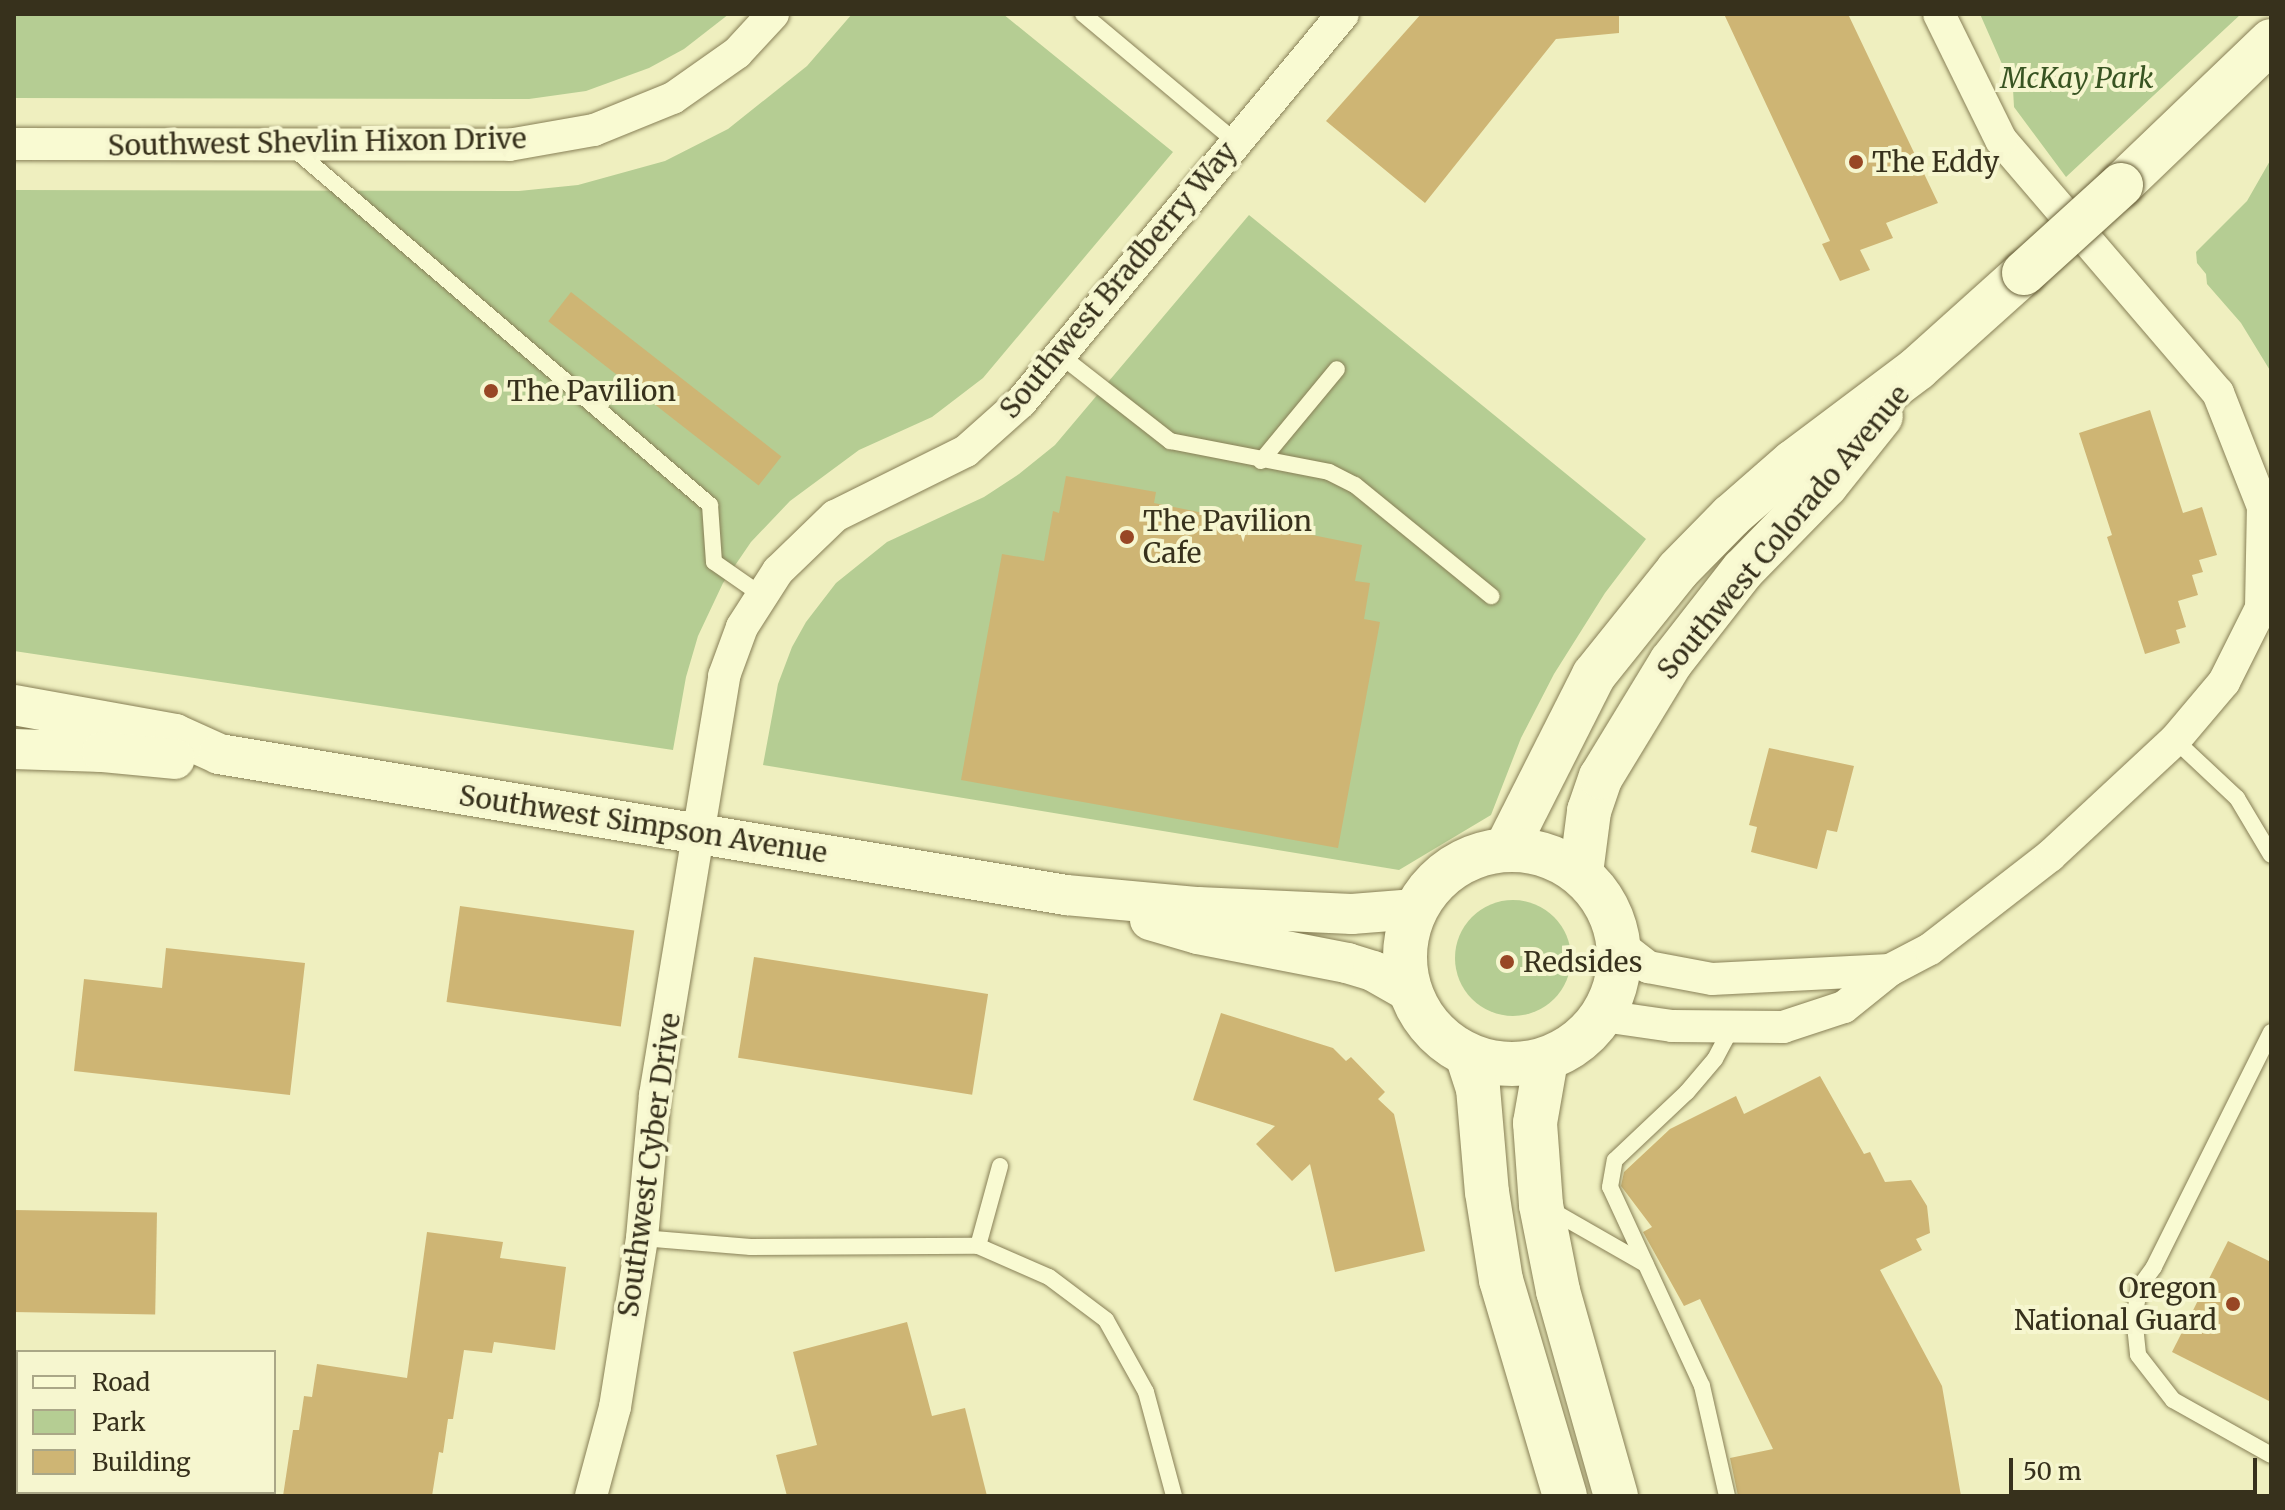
<!DOCTYPE html>
<style>
body{margin:0}
#map{position:relative;width:2285px;height:1510px;overflow:hidden;background:#efefbf;font-family:Merriweather,serif}
div>[style]{position:absolute}
.green>*{inset:0;background:#b5cd93}
.round{border-radius:50%}
.building>*{inset:0;background:#ceb574;transform-origin:0 0}
.roads{filter:drop-shadow(0 0 2px #888057) drop-shadow(0 0 2px #888057)}
.service>*{height:16px;margin:-8px;padding:0 8px;transform-origin:8px;border-radius:8px;background:#f9fad2}
.minor>*{height:32px;margin:-16px;padding:0 16px;transform-origin:16px;border-radius:16px;background:#f9fad2}
.tertiary>*{height:40px;margin:-20px;padding:0 20px;transform-origin:20px;border-radius:20px;background:#f9fad2}
.secondary>*{height:44px;margin:-22px;padding:0 22px;transform-origin:22px;border-radius:22px;background:#f9fad2}
.secondary>.ring{margin:-22px;padding:0;box-sizing:content-box;background:none;border:44px solid #f9fad2;border-radius:50%}
.bridges{filter:drop-shadow(0 0 2px #69603a) drop-shadow(0 0 2px #69603a)}
.secondary-bridge>*{height:44px;margin:-22px;padding:0 22px;transform-origin:22px;border-radius:22px;background:#f9fad2}
.dots>*{width:22px;height:22px;translate:-50% -50%;box-sizing:border-box;border:4px solid #f6f6cf;border-radius:50%}
span{translate:-50% -50%;white-space:nowrap;text-align:center;line-height:1.15;-webkit-text-stroke:8px #f6f6cf;paint-order:stroke}
.park-label{font-size:28px;color:#385422;font-style:italic}
.street-label{font-size:28px;color:#37311c}
.poi-label{font-size:28px;color:#37311c}
.left{translate:0 -50%;text-align:left}
.right{translate:-100% -50%;text-align:right}
.frame{position:absolute;inset:0;border:16px solid #37311c;pointer-events:none}
.legend{position:absolute;left:16px;top:1350px;width:260px;height:144px;box-sizing:border-box;background:#f6f6cf;border:2px solid #aaa787;margin:0;padding:10px 14px;list-style:none;font-size:24px;color:#37311c}
.legend li{display:flex;align-items:center;gap:16px;height:40px}
.legend b{width:40px;border:2px solid #aaa787}
.scale{position:absolute;left:2009px;top:1458px;width:248px;height:36px;box-sizing:border-box;border:4px solid #37311c;border-top:0;padding-left:10px;font-size:24px;line-height:28px;white-space:nowrap;color:#37311c;-webkit-text-stroke:6px #f6f6cf;paint-order:stroke}
</style>
<div id="map">
<div class="green">
<i style="clip-path:polygon(14px 14px,729px 14px,684px 49px,649px 68px,586px 91px,529px 99px,14px 98px)"></i>
<i style="clip-path:polygon(852px 14px,1003px 14px,1173px 152px,983px 378px,932px 417px,859px 450px,790px 501px,751px 542px,723px 583px,698px 636px,686px 677px,673px 750px,14px 651px,14px 190px,519px 191px,578px 185px,665px 161px,728px 129px,807px 66px)"></i>
<i style="clip-path:polygon(1980px 14px,2241px 14px,2066px 177px,2014px 107px,2013px 89px)"></i>
<i style="clip-path:polygon(2271px 159px,2271px 372px,2241px 323px,2207px 284px,2206px 274px,2197px 263px,2196px 252px,2247px 201px)"></i>
<i style="clip-path:polygon(1249px 215px,1646px 539px,1605px 593px,1554px 674px,1521px 738px,1491px 815px,1399px 870px,763px 765px,778px 684px,792px 647px,806px 622px,836px 583px,887px 542px,984px 497px,1019px 474px,1055px 445px)"></i>
<i class="round" style="left:1455px;top:900px;width:116px;height:116px"></i>
</div>
<div class="building">
<i style="clip-path:polygon(1421px 14px,1619px 14px,1619px 33px,1556px 39px,1425px 203px,1326px 121px)"></i>
<i style="clip-path:polygon(1724px 14px,1848px 14px,1938px 203px,1886px 223px,1893px 238px,1860px 250px,1870px 270px,1840px 281px,1822px 244px,1830px 241px)"></i>
<i style="left:571px;top:292px;width:267px;height:37px;rotate:38deg"></i>
<i style="clip-path:polygon(2150px 410px,2183px 513px,2202px 507px,2217px 555px,2199px 560px,2203px 572px,2192px 575px,2198px 595px,2178px 601px,2186px 627px,2176px 630px,2180px 643px,2145px 654px,2107px 537px,2112px 535px,2079px 433px)"></i>
<i style="clip-path:polygon(1066px 476px,1156px 492px,1154px 503px,1362px 545px,1355px 581px,1370px 583px,1364px 619px,1380px 622px,1338px 848px,961px 780px,1002px 554px,1044px 561px,1053px 511px,1059px 513px)"></i>
<i style="clip-path:polygon(1769px 748px,1854px 766px,1837px 832px,1827px 830px,1817px 869px,1751px 852px,1757px 827px,1749px 825px)"></i>
<i style="left:460px;top:906px;width:176px;height:97px;rotate:8deg"></i>
<i style="clip-path:polygon(166px 948px,305px 963px,290px 1095px,74px 1071px,84px 979px,162px 988px)"></i>
<i style="left:754px;top:957px;width:237px;height:102px;rotate:9deg"></i>
<i style="clip-path:polygon(1221px 1013px,1333px 1048px,1346px 1061px,1351px 1057px,1385px 1092px,1378px 1099px,1394px 1114px,1425px 1251px,1335px 1272px,1310px 1164px,1292px 1181px,1256px 1144px,1275px 1126px,1193px 1100px)"></i>
<i style="clip-path:polygon(1820px 1076px,1864px 1154px,1870px 1152px,1885px 1182px,1911px 1180px,1927px 1206px,1930px 1233px,1916px 1239px,1922px 1250px,1880px 1270px,1942px 1386px,1961px 1496px,1738px 1496px,1730px 1458px,1773px 1449px,1700px 1299px,1684px 1306px,1643px 1232px,1652px 1227px,1621px 1186px,1624px 1172px,1670px 1129px,1736px 1096px,1744px 1114px)"></i>
<i style="left:14px;top:1210px;width:143px;height:102px;rotate:1deg"></i>
<i style="clip-path:polygon(427px 1232px,503px 1242px,500px 1258px,566px 1267px,555px 1350px,494px 1342px,492px 1353px,464px 1350px,453px 1419px,448px 1419px,443px 1453px,439px 1452px,432px 1496px,283px 1496px,293px 1430px,299px 1430px,304px 1396px,312px 1397px,317px 1364px,407px 1378px)"></i>
<i style="clip-path:polygon(2228px 1241px,2271px 1262px,2271px 1402px,2172px 1352px)"></i>
<i style="clip-path:polygon(907px 1322px,932px 1416px,965px 1408px,987px 1496px,787px 1496px,776px 1455px,817px 1445px,793px 1352px)"></i>
</div>
<div class="roads">
<div class="service">
<i style="left:1083px;top:14px;width:199px;rotate:39.9deg"></i>
<i style="left:293px;top:148px;width:549px;rotate:40.57deg"></i>
<i style="left:710px;top:505px;width:57px;rotate:86deg"></i>
<i style="left:714px;top:562px;width:56px;rotate:34.8deg"></i>
<i style="left:1060px;top:355px;width:140px;rotate:38deg"></i>
<i style="left:1170px;top:441px;width:162px;rotate:11deg"></i>
<i style="left:1329px;top:472px;width:29px;rotate:27deg"></i>
<i style="left:1355px;top:485px;width:176px;rotate:39.2deg"></i>
<i style="left:1261px;top:461px;width:119px;rotate:-50.4deg"></i>
<i style="left:2175px;top:740px;width:85px;rotate:43.1deg"></i>
<i style="left:2237px;top:798px;width:66px;rotate:59.2deg"></i>
<i style="left:2271px;top:1032px;width:263px;rotate:116.5deg"></i>
<i style="left:2154px;top:1267px;width:24px;rotate:126deg"></i>
<i style="left:2140px;top:1286px;width:31px;rotate:101deg"></i>
<i style="left:2134px;top:1316px;width:39px;rotate:84deg"></i>
<i style="left:2138px;top:1355px;width:57px;rotate:52.1deg"></i>
<i style="left:2173px;top:1400px;width:112px;rotate:29.3deg"></i>
<i style="left:1549px;top:1209px;width:111px;rotate:29.8deg"></i>
<i style="left:642px;top:1238px;width:109px;rotate:4.7deg"></i>
<i style="left:751px;top:1247px;width:227px;rotate:-0.3deg"></i>
<i style="left:978px;top:1246px;width:77px;rotate:23.6deg"></i>
<i style="left:1049px;top:1277px;width:71px;rotate:37deg"></i>
<i style="left:1106px;top:1320px;width:82px;rotate:60.9deg"></i>
<i style="left:1146px;top:1392px;width:108px;rotate:74.9deg"></i>
<i style="left:978px;top:1246px;width:83px;rotate:-74.6deg"></i>
<i style="left:1727px;top:1496px;width:113px;rotate:-102.8deg"></i>
<i style="left:1702px;top:1386px;width:219px;rotate:-114.8deg"></i>
<i style="left:1610px;top:1187px;width:27px;rotate:-80deg"></i>
<i style="left:1615px;top:1160px;width:99px;rotate:-43.4deg"></i>
<i style="left:1687px;top:1092px;width:43px;rotate:-49.7deg"></i>
<i style="left:1715px;top:1059px;width:34px;rotate:-62deg"></i>
</div>
<div class="minor">
<i style="left:14px;top:144px;width:495px;rotate:0.1deg"></i>
<i style="left:509px;top:145px;width:86px;rotate:-10deg"></i>
<i style="left:594px;top:130px;width:85px;rotate:-22.1deg"></i>
<i style="left:673px;top:98px;width:78px;rotate:-35.1deg"></i>
<i style="left:737px;top:53px;width:53px;rotate:-47.3deg"></i>
<i style="left:1620px;top:945px;width:36px;rotate:38deg"></i>
<i style="left:1648px;top:967px;width:65px;rotate:10.6deg"></i>
<i style="left:1712px;top:979px;width:178px;rotate:-2.9deg"></i>
<i style="left:1603px;top:1016px;width:70px;rotate:8.2deg"></i>
<i style="left:1672px;top:1026px;width:111px;rotate:0.5deg"></i>
<i style="left:1783px;top:1027px;width:64px;rotate:-18.2deg"></i>
<i style="left:1844px;top:1007px;width:59px;rotate:-38.8deg"></i>
<i style="left:1890px;top:970px;width:45px;rotate:-27.7deg"></i>
<i style="left:1930px;top:949px;width:152px;rotate:-37.8deg"></i>
<i style="left:2050px;top:856px;width:171px;rotate:-42.9deg"></i>
<i style="left:2175px;top:740px;width:76px;rotate:-49.8deg"></i>
<i style="left:2224px;top:682px;width:83px;rotate:-63.4deg"></i>
<i style="left:2261px;top:608px;width:101px;rotate:-88.9deg"></i>
<i style="left:2263px;top:507px;width:123px;rotate:-111.5deg"></i>
<i style="left:2218px;top:393px;width:333px;rotate:-130.6deg"></i>
<i style="left:2001px;top:140px;width:140px;rotate:-116.2deg"></i>
<i style="left:591px;top:1496px;width:92px;rotate:-74.9deg"></i>
<i style="left:615px;top:1407px;width:171px;rotate:-80.9deg"></i>
<i style="left:642px;top:1238px;width:144px;rotate:-84.8deg"></i>
<i style="left:655px;top:1095px;width:425px;rotate:-80.6deg"></i>
<i style="left:724px;top:676px;width:52px;rotate:-69.8deg"></i>
<i style="left:742px;top:627px;width:67px;rotate:-57.3deg"></i>
<i style="left:778px;top:571px;width:79px;rotate:-44deg"></i>
<i style="left:835px;top:516px;width:146px;rotate:-26.4deg"></i>
<i style="left:966px;top:451px;width:74px;rotate:-41.7deg"></i>
<i style="left:1021px;top:402px;width:504px;rotate:-50.31deg"></i>
</div>
<div class="tertiary">
<i style="left:14px;top:705px;width:164px;rotate:10.2deg"></i>
<i style="left:175px;top:734px;width:48px;rotate:24.4deg"></i>
<i style="left:219px;top:754px;width:859px;rotate:9.45deg"></i>
<i style="left:1066px;top:895px;width:133px;rotate:5.2deg"></i>
<i style="left:1198px;top:907px;width:154px;rotate:2.6deg"></i>
<i style="left:1352px;top:914px;width:63px;rotate:-4.5deg"></i>
<i style="left:14px;top:749px;width:88px;rotate:2deg"></i>
<i style="left:102px;top:752px;width:73px;rotate:5.5deg"></i>
<i style="left:1150px;top:920px;width:50px;rotate:16.3deg"></i>
<i style="left:1198px;top:934px;width:152px;rotate:11deg"></i>
<i style="left:1347px;top:963px;width:27px;rotate:17deg"></i>
<i style="left:1373px;top:971px;width:43px;rotate:29.6deg"></i>
</div>
<div class="secondary">
<i style="left:2121px;top:185px;width:208px;rotate:-43.8deg"></i>
<i style="left:1506px;top:849px;width:195px;rotate:-63.2deg"></i>
<i style="left:1594px;top:675px;width:134px;rotate:-51.3deg"></i>
<i style="left:1678px;top:570px;width:76px;rotate:-45.5deg"></i>
<i style="left:1731px;top:516px;width:82px;rotate:-41.1deg"></i>
<i style="left:1793px;top:462px;width:156px;rotate:-36.9deg"></i>
<i style="left:1918px;top:368px;width:142px;rotate:-41.9deg"></i>
<i class="ring" style="left:1405px;top:850px;width:170px;height:170px"></i>
<i style="left:1581px;top:873px;width:63px;rotate:-82.6deg"></i>
<i style="left:1589px;top:811px;width:36px;rotate:-71deg"></i>
<i style="left:1601px;top:777px;width:135px;rotate:-58.7deg"></i>
<i style="left:1671px;top:662px;width:117px;rotate:-52deg"></i>
<i style="left:1743px;top:570px;width:119px;rotate:-45.7deg"></i>
<i style="left:1826px;top:485px;width:88px;rotate:-51.4deg"></i>
<i style="left:1467px;top:1055px;width:35px;rotate:72deg"></i>
<i style="left:1478px;top:1088px;width:104px;rotate:85.1deg"></i>
<i style="left:1487px;top:1192px;width:89px;rotate:81deg"></i>
<i style="left:1501px;top:1280px;width:225px;rotate:73.5deg"></i>
<i style="left:1546px;top:1060px;width:64px;rotate:99.9deg"></i>
<i style="left:1535px;top:1123px;width:82px;rotate:85.8deg"></i>
<i style="left:1541px;top:1205px;width:88px;rotate:78.8deg"></i>
<i style="left:1558px;top:1291px;width:213px;rotate:74.2deg"></i>
</div>
</div>
<div class="bridges">
<div class="secondary-bridge">
<i style="left:2024px;top:273px;width:131px;rotate:-42.2deg"></i>
</div>
</div>
<div class="dots">
<i style="left:1856px;top:162px;background:#984725"></i>
<i style="left:491px;top:391px;background:#984725"></i>
<i style="left:1127px;top:537px;background:#984725"></i>
<i style="left:1507px;top:962px;background:#984725"></i>
<i style="left:2233px;top:1304px;background:#984725"></i>
</div>
<div class="park-label">
<span style="left:2077px;top:78px">McKay Park</span>
</div>
<div class="street-label">
<span style="left:317px;top:142px;rotate:-1deg">Southwest Shevlin Hixon Drive</span>
<span style="left:1118px;top:280px;rotate:-50deg">Southwest Bradberry Way</span>
<span style="left:1783px;top:532px;rotate:-50deg">Southwest Colorado Avenue</span>
<span style="left:643px;top:824px;rotate:9deg">Southwest Simpson Avenue</span>
<span style="left:649px;top:1165px;rotate:-82deg">Southwest Cyber Drive</span>
</div>
<div class="poi-label">
<span class="left" style="left:1872px;top:162px">The Eddy</span>
<span class="left" style="left:507px;top:391px">The Pavilion</span>
<span class="left" style="left:1143px;top:537px">The Pavilion<br>Cafe</span>
<span class="left" style="left:1523px;top:962px">Redsides</span>
<span class="right" style="left:2217px;top:1304px">Oregon<br>National Guard</span>
</div>
<div class="frame"></div>
<ul class="legend">
<li><b style="height:10px;background:#f9fad2"></b>Road</li>
<li><b style="height:22px;background:#b5cd93"></b>Park</li>
<li><b style="height:22px;background:#ceb574"></b>Building</li>
</ul>
<div class="scale">50 m</div>
</div>
